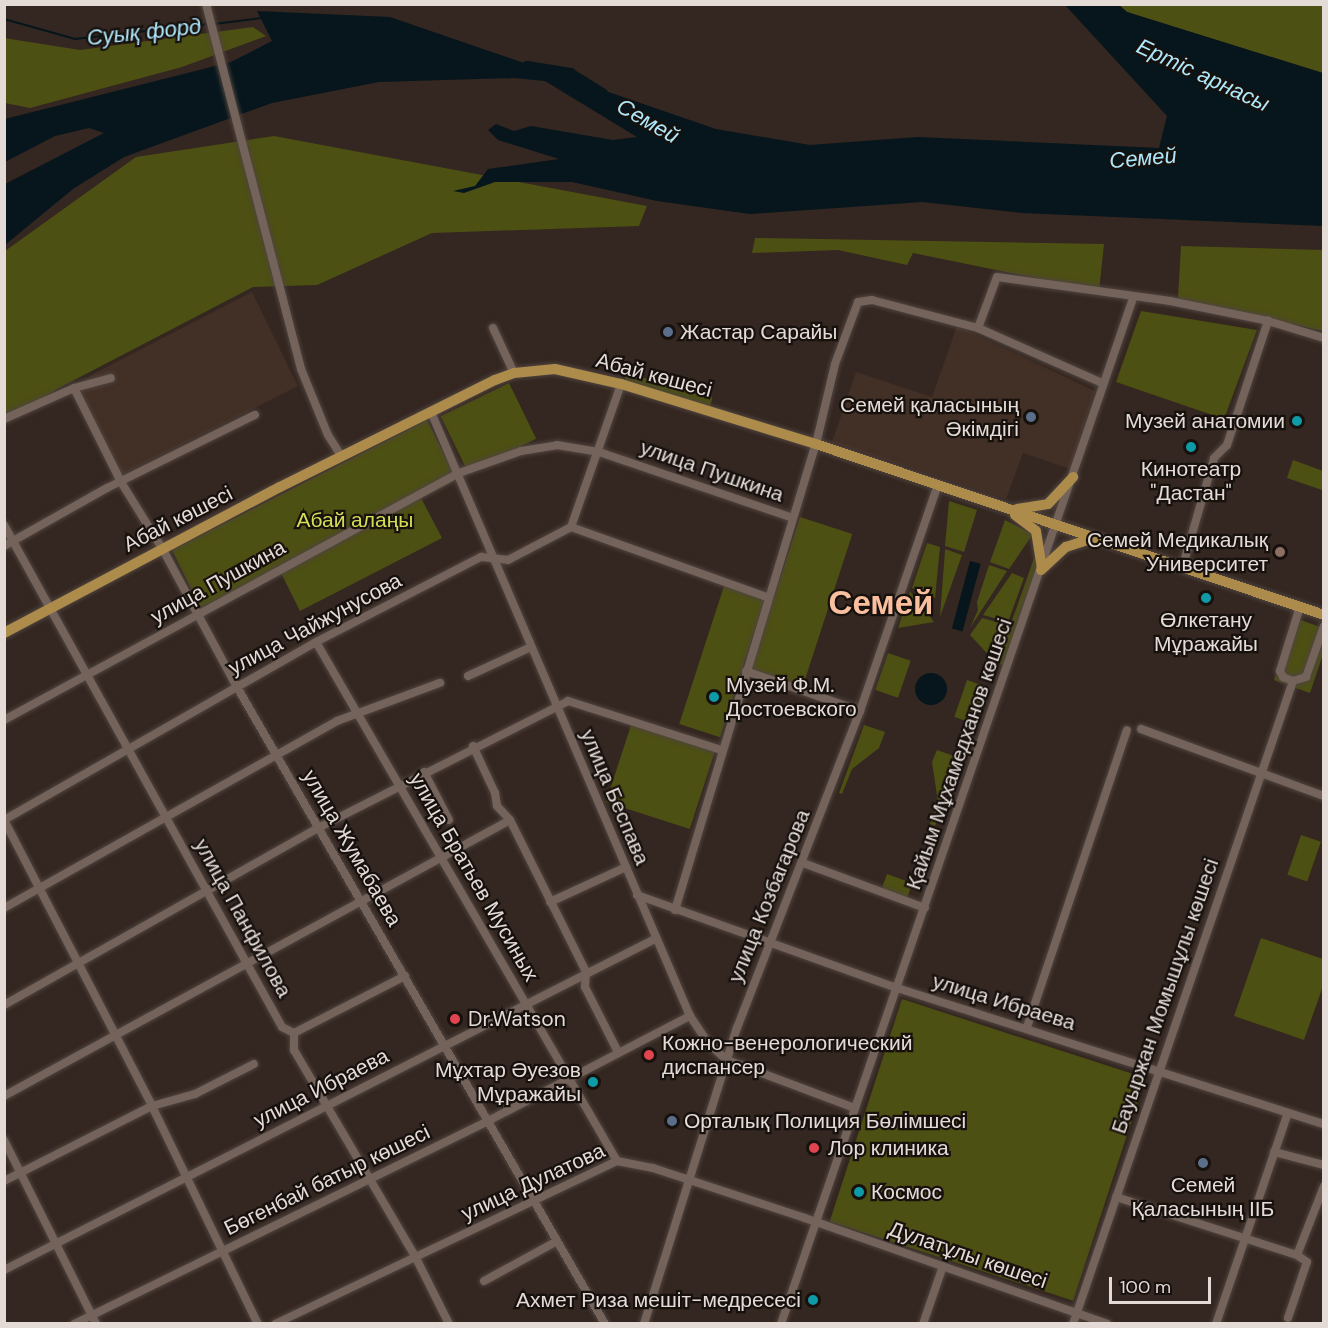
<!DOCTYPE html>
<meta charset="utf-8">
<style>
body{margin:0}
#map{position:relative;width:1328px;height:1328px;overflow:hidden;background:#342620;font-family:"DM Sans",sans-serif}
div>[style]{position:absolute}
.built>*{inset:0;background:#422f25}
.green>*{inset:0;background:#4d5013;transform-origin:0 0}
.water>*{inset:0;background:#06161c;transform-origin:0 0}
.round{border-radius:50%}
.stream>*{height:2px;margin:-1px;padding:0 1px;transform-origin:1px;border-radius:1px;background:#06161c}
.river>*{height:12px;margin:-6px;padding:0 6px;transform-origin:6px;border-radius:6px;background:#06161c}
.roads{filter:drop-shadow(0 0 2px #4f443f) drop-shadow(0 0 2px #4f443f)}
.minor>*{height:8px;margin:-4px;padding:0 4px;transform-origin:4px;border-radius:4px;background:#73635b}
.major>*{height:10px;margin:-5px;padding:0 5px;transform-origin:5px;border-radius:5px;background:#ac8b4b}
.dots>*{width:16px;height:16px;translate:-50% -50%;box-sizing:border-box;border:3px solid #17110e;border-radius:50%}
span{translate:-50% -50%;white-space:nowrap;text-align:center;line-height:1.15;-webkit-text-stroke:4.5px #17110e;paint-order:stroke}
.poi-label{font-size:21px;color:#e4dbd7}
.left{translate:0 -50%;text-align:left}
.right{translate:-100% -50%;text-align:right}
.street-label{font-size:21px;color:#e4dbd7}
.park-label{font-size:21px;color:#d5dd54}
.water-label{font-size:22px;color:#afe7fb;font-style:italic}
.town-label{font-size:33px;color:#fabf9f;font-weight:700}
.frame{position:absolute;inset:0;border:6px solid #e4dbd7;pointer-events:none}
.scale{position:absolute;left:1109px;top:1277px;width:102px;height:27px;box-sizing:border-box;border:3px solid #e4dbd7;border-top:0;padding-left:8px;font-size:18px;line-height:21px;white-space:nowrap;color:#e4dbd7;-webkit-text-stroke:4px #17110e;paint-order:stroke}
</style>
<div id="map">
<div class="built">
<i style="clip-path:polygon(252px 292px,298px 386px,120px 476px,75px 387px,95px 373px)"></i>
<i style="clip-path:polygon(957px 326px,1095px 391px,1070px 469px,1023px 453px,1006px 499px,832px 442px,856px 372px,932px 397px)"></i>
</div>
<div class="green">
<i style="clip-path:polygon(1119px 5px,1323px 5px,1323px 73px,1127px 12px)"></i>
<i style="clip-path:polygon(253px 27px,266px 36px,182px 67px,30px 108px,5px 103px,4px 38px,80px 50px)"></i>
<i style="clip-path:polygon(274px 136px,647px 206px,639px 226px,432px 233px,317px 285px,253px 287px,57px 389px,5px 424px,5px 251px,136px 157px)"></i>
<i style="clip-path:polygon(755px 238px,1104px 244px,1099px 291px,913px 253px,907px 265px,838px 250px,752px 253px)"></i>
<i style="clip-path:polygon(1181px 246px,1323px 250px,1323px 331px,1178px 298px)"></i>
<i style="clip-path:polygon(1141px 311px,1257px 330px,1224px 419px,1116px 382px)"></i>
<i style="left:627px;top:373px;width:89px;height:13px;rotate:16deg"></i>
<i style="left:509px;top:383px;width:62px;height:76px;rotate:64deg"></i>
<i style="clip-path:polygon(427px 420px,457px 480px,421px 498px,442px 538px,300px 611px,280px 571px,202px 611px,172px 550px)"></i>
<i style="clip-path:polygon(1293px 460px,1323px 471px,1322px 490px,1287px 478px)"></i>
<i style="clip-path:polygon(949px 501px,977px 510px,964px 552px,945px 546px)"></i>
<i style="left:800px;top:517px;width:55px;height:162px;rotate:18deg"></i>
<i style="clip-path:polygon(1005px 520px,1033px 534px,1009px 569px,990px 562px)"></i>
<i style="clip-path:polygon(927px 543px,940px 547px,935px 598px,912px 588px)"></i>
<i style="clip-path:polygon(1038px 547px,1036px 569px,1003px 665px,997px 663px)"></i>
<i style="clip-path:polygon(945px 549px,962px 555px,940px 617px,945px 550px)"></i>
<i style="clip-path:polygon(989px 565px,1007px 571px,970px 628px,978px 610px,977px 602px)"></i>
<i style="clip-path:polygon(1012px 573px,1024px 578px,1008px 622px,983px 615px)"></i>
<i style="left:724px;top:586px;width:43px;height:145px;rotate:18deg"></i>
<i style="clip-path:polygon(910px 591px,934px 622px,898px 628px)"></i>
<i style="clip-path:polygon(982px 618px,1008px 625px,995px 662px,970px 635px)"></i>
<i style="clip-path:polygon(1295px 618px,1323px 628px,1323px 654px,1310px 693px,1274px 680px)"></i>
<i style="left:888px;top:653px;width:24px;height:39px;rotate:19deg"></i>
<i style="left:967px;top:680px;width:21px;height:39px;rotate:19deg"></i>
<i style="left:632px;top:722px;width:88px;height:84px;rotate:18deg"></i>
<i style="clip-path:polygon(864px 725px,885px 732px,879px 748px,852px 769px,842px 794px,839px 793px)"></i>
<i style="clip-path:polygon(937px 750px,959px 758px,935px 826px,930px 824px,938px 802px,932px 762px)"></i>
<i style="left:1301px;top:835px;width:21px;height:42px;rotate:19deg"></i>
<i style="left:887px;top:874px;width:27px;height:16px;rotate:20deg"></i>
<i style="clip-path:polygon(1261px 938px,1323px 959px,1323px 986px,1304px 1040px,1234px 1016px)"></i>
<i style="left:902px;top:999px;width:256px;height:234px;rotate:18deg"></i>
</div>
<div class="water">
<i style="clip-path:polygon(1065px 5px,1119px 5px,1127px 12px,1323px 73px,1323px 226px,1022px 213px,922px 202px,750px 214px,657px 201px,572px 182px,495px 182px,464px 193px,453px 191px,475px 186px,488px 169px,559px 159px,498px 140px,488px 130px,496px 124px,514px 131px,531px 126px,613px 140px,637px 137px,545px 81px,514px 78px,379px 82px,272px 103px,124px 157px,73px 189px,5px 245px,5px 184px,104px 133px,89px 128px,55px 136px,5px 162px,5px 119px,231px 62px,272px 41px,257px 11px,390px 17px,716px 129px,810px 145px,918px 137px,1159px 148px,1167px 116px)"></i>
<i style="left:970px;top:561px;width:11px;height:70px;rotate:15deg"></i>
<i class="round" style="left:915px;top:673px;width:32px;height:32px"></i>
</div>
<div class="stream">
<i style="left:4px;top:19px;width:74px;rotate:15.7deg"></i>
<i style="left:75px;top:39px;width:134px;rotate:-6.4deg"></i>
<i style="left:214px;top:24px;width:48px;rotate:-7.1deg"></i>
</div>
<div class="river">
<i style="left:527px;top:67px;width:44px;rotate:9.2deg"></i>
<i style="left:570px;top:74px;width:38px;rotate:32deg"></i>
</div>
<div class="roads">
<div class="minor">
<i style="left:206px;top:4px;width:377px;rotate:75.4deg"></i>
<i style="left:301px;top:369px;width:71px;rotate:67.8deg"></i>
<i style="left:328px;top:435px;width:25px;rotate:58deg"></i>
<i style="left:493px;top:328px;width:50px;rotate:65deg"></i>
<i style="left:978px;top:328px;width:54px;rotate:-69.6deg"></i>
<i style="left:997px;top:277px;width:175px;rotate:7.9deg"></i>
<i style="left:1170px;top:301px;width:100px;rotate:11.5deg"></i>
<i style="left:1268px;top:321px;width:59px;rotate:16.9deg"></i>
<i style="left:74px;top:388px;width:105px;rotate:63.4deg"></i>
<i style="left:121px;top:482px;width:78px;rotate:58.2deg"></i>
<i style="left:162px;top:548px;width:158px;rotate:61.7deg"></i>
<i style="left:237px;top:687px;width:736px;rotate:59.98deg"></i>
<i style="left:431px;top:412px;width:657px;rotate:66.79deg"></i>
<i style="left:690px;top:1016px;width:34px;rotate:56deg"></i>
<i style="left:709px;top:1044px;width:24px;rotate:42deg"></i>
<i style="left:727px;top:1060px;width:137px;rotate:20.6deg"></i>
<i style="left:4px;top:419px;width:77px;rotate:-23.9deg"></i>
<i style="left:74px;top:388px;width:38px;rotate:-15deg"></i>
<i style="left:4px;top:525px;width:574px;rotate:61.02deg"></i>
<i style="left:282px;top:1027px;width:13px;rotate:27deg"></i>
<i style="left:294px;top:1033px;width:17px;rotate:90deg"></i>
<i style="left:294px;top:1050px;width:239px;rotate:59.6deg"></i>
<i style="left:415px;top:1256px;width:76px;rotate:63.4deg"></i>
<i style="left:571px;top:527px;width:151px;rotate:-70.7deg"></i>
<i style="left:4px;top:546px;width:118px;rotate:-29.4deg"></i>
<i style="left:107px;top:488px;width:165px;rotate:-26.3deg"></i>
<i style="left:1183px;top:565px;width:111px;rotate:-73.8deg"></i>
<i style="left:1214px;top:458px;width:18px;rotate:-45deg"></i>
<i style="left:1227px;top:445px;width:131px;rotate:-71.7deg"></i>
<i style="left:1297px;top:605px;width:8px;rotate:83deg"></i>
<i style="left:1298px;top:613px;width:61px;rotate:107.2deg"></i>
<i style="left:1280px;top:671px;width:7px;rotate:63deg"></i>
<i style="left:1283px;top:677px;width:11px;rotate:22deg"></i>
<i style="left:1293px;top:681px;width:14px;rotate:-17deg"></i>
<i style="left:1306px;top:677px;width:54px;rotate:-70.6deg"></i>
<i style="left:316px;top:642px;width:600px;rotate:59.89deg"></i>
<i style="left:746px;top:671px;width:121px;rotate:19.3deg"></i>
<i style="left:468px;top:676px;width:69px;rotate:-24.7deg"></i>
<i style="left:4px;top:720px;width:518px;rotate:-28.5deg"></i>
<i style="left:459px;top:473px;width:66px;rotate:-19.5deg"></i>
<i style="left:521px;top:451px;width:36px;rotate:-9deg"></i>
<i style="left:557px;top:445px;width:43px;rotate:9.5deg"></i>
<i style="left:599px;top:452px;width:205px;rotate:18.8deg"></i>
<i style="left:1141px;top:729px;width:195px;rotate:20.1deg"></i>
<i style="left:473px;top:746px;width:52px;rotate:64.9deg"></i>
<i style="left:495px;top:793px;width:13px;rotate:81deg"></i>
<i style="left:497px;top:806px;width:19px;rotate:47deg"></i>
<i style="left:510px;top:820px;width:170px;rotate:63.4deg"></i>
<i style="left:586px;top:972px;width:15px;rotate:94deg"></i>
<i style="left:585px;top:987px;width:73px;rotate:63.1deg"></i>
<i style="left:424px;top:772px;width:54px;rotate:62.5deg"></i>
<i style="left:4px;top:820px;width:359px;rotate:-29.7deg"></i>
<i style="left:316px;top:642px;width:186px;rotate:-27.3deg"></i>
<i style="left:481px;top:557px;width:27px;rotate:6deg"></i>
<i style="left:508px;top:560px;width:71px;rotate:-27.6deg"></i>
<i style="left:571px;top:527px;width:210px;rotate:19.7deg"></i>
<i style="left:4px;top:820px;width:322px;rotate:62.6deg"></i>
<i style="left:152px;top:1106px;width:242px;rotate:64.1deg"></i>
<i style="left:803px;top:863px;width:130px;rotate:20.2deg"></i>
<i style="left:637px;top:895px;width:276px;rotate:19.7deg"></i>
<i style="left:897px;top:988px;width:448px;rotate:17.7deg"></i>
<i style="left:550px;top:902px;width:84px;rotate:-24.7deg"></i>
<i style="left:4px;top:908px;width:382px;rotate:-29.3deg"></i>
<i style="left:337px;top:721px;width:110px;rotate:-20.3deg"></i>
<i style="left:675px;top:910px;width:487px;rotate:-73.2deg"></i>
<i style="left:816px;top:444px;width:82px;rotate:-76.6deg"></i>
<i style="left:835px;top:364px;width:66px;rotate:-69.6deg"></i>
<i style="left:858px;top:302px;width:14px;rotate:-8deg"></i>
<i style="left:872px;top:300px;width:110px;rotate:14.8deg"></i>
<i style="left:978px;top:328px;width:136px;rotate:23.9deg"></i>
<i style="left:4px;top:1005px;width:363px;rotate:-29.4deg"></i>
<i style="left:320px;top:827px;width:278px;rotate:-26.9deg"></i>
<i style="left:568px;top:701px;width:162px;rotate:17.7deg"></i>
<i style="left:1027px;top:1027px;width:313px;rotate:-71.4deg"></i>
<i style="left:294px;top:1033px;width:125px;rotate:-27.2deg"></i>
<i style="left:4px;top:1096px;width:576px;rotate:-28.61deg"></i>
<i style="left:4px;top:1140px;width:206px;rotate:63.4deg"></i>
<i style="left:1274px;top:1152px;width:52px;rotate:14.6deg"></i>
<i style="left:4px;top:1181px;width:166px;rotate:-26.9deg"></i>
<i style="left:152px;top:1106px;width:45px;rotate:-15.6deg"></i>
<i style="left:195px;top:1094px;width:66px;rotate:-27deg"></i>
<i style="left:1116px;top:1197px;width:190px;rotate:17.8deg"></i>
<i style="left:4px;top:1270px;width:730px;rotate:-26.95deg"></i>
<i style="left:484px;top:1281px;width:83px;rotate:-28.7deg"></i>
<i style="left:1288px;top:1318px;width:59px;rotate:-71.3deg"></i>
<i style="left:1307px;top:1262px;width:12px;rotate:-145deg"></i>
<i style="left:1297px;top:1255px;width:74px;rotate:-68.6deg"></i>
<i style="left:74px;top:1324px;width:461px;rotate:-26.1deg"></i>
<i style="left:488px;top:1121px;width:228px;rotate:-27.5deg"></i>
<i style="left:275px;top:1324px;width:379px;rotate:-25.5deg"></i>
<i style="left:617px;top:1161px;width:37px;rotate:11deg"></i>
<i style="left:653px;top:1168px;width:160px;rotate:18.2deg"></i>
<i style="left:805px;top:1218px;width:320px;rotate:19.3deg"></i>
<i style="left:644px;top:1324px;width:310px;rotate:-72.6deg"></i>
<i style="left:737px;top:1028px;width:340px;rotate:-68.8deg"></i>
<i style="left:860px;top:711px;width:239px;rotate:-71deg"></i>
<i style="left:781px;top:1324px;width:1085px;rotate:-71.06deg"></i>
<i style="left:923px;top:1324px;width:61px;rotate:-71deg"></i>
<i style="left:1073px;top:1324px;width:680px;rotate:-71.11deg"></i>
<i style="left:1216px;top:1324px;width:223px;rotate:-71.2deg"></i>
</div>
<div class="major">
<i style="left:1017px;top:509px;width:31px;rotate:-9deg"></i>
<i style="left:1048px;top:504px;width:37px;rotate:-47deg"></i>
<i style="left:1015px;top:515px;width:26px;rotate:37deg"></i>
<i style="left:1036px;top:531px;width:37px;rotate:81deg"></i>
<i style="left:1041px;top:570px;width:34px;rotate:-43deg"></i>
<i style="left:1066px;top:547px;width:28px;rotate:-18deg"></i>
<i style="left:4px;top:633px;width:312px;rotate:-27.9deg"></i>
<i style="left:280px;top:487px;width:240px;rotate:-26.5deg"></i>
<i style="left:495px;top:380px;width:20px;rotate:-20deg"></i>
<i style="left:514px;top:373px;width:41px;rotate:-5.6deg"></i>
<i style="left:555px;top:369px;width:68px;rotate:12.8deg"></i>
<i style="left:621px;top:384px;width:204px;rotate:17.1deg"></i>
<i style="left:816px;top:444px;width:536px;rotate:18.6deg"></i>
</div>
</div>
<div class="dots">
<i style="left:668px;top:332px;background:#5c6f8a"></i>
<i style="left:1031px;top:417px;background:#5c6f8a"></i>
<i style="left:1297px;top:421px;background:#0f9aa8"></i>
<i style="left:1191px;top:447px;background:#0f9aa8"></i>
<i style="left:1280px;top:552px;background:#8d6e63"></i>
<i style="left:1206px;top:598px;background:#0f9aa8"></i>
<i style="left:714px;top:697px;background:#0f9aa8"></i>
<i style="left:455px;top:1019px;background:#e0444e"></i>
<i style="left:649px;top:1055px;background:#e0444e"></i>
<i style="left:593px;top:1082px;background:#0f9aa8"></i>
<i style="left:672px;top:1121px;background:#5c6f8a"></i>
<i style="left:814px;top:1148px;background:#e0444e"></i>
<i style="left:1203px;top:1163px;background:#5c6f8a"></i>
<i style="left:859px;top:1192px;background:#0f9aa8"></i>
<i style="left:813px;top:1300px;background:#0f9aa8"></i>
</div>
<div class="poi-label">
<span class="left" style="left:680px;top:332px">Жастар Сарайы</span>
<span class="right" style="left:1019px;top:417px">Семей қаласының<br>Әкімдігі</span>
<span class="right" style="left:1285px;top:421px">Музей анатомии</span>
<span style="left:1191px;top:481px">Кинотеатр<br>"Дастан"</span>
<span class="right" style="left:1268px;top:552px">Семей Медикалық<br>Университет</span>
<span style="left:1206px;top:632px">Өлкетану<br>Мұражайы</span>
<span class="left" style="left:726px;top:697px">Музей Ф.М.<br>Достоевского</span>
<span class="left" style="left:468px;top:1019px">Dr.Watson</span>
<span class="left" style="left:662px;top:1055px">Кожно-венерологический<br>диспансер</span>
<span class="right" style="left:581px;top:1082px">Мұхтар Әуезов<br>Мұражайы</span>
<span class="left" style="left:684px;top:1121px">Орталық Полиция Бөлімшесі</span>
<span class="left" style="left:828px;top:1148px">Лор клиника</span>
<span style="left:1203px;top:1197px">Семей<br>Қаласының ІІБ</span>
<span class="left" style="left:871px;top:1192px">Космос</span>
<span class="right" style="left:801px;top:1300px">Ахмет Риза мешіт-медресесі</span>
</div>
<div class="street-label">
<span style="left:654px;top:375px;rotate:15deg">Абай көшесі</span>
<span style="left:712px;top:471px;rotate:19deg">улица Пушкина</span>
<span style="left:178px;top:519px;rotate:-27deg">Абай көшесі</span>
<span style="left:218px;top:582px;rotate:-29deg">улица Пушкина</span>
<span style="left:315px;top:624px;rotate:-28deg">улица Чайжунусова</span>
<span style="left:959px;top:754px;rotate:-71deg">Қайым Мұхамедханов көшесі</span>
<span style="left:615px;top:797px;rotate:67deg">улица Беспава</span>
<span style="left:352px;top:848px;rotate:60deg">улица Жумабаева</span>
<span style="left:474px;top:877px;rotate:60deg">улица Братьев Мусиных</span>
<span style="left:769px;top:896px;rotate:-68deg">улица Козбагарова</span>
<span style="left:243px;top:918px;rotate:61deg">улица Панфилова</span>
<span style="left:1165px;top:996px;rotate:-71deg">Бауыржан Момышұлы көшесі</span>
<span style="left:1004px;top:1002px;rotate:17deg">улица Ибраева</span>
<span style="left:321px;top:1088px;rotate:-27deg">улица Ибраева</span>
<span style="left:327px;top:1180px;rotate:-26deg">Бөгенбай батыр көшесі</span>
<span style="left:533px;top:1182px;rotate:-25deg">улица Дулатова</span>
<span style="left:968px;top:1255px;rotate:19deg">Дулатұлы көшесі</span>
</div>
<div class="park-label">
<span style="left:355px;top:520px">Абай алаңы</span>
</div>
<div class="water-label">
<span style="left:144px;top:32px;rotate:-6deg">Суық форд</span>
<span style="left:1203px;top:75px;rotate:25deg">Ертіс арнасы</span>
<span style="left:648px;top:121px;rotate:30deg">Семей</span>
<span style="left:1143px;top:158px;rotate:-5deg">Семей</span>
</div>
<div class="town-label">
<span style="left:881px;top:603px">Семей</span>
</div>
<div class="frame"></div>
<div class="scale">100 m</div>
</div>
